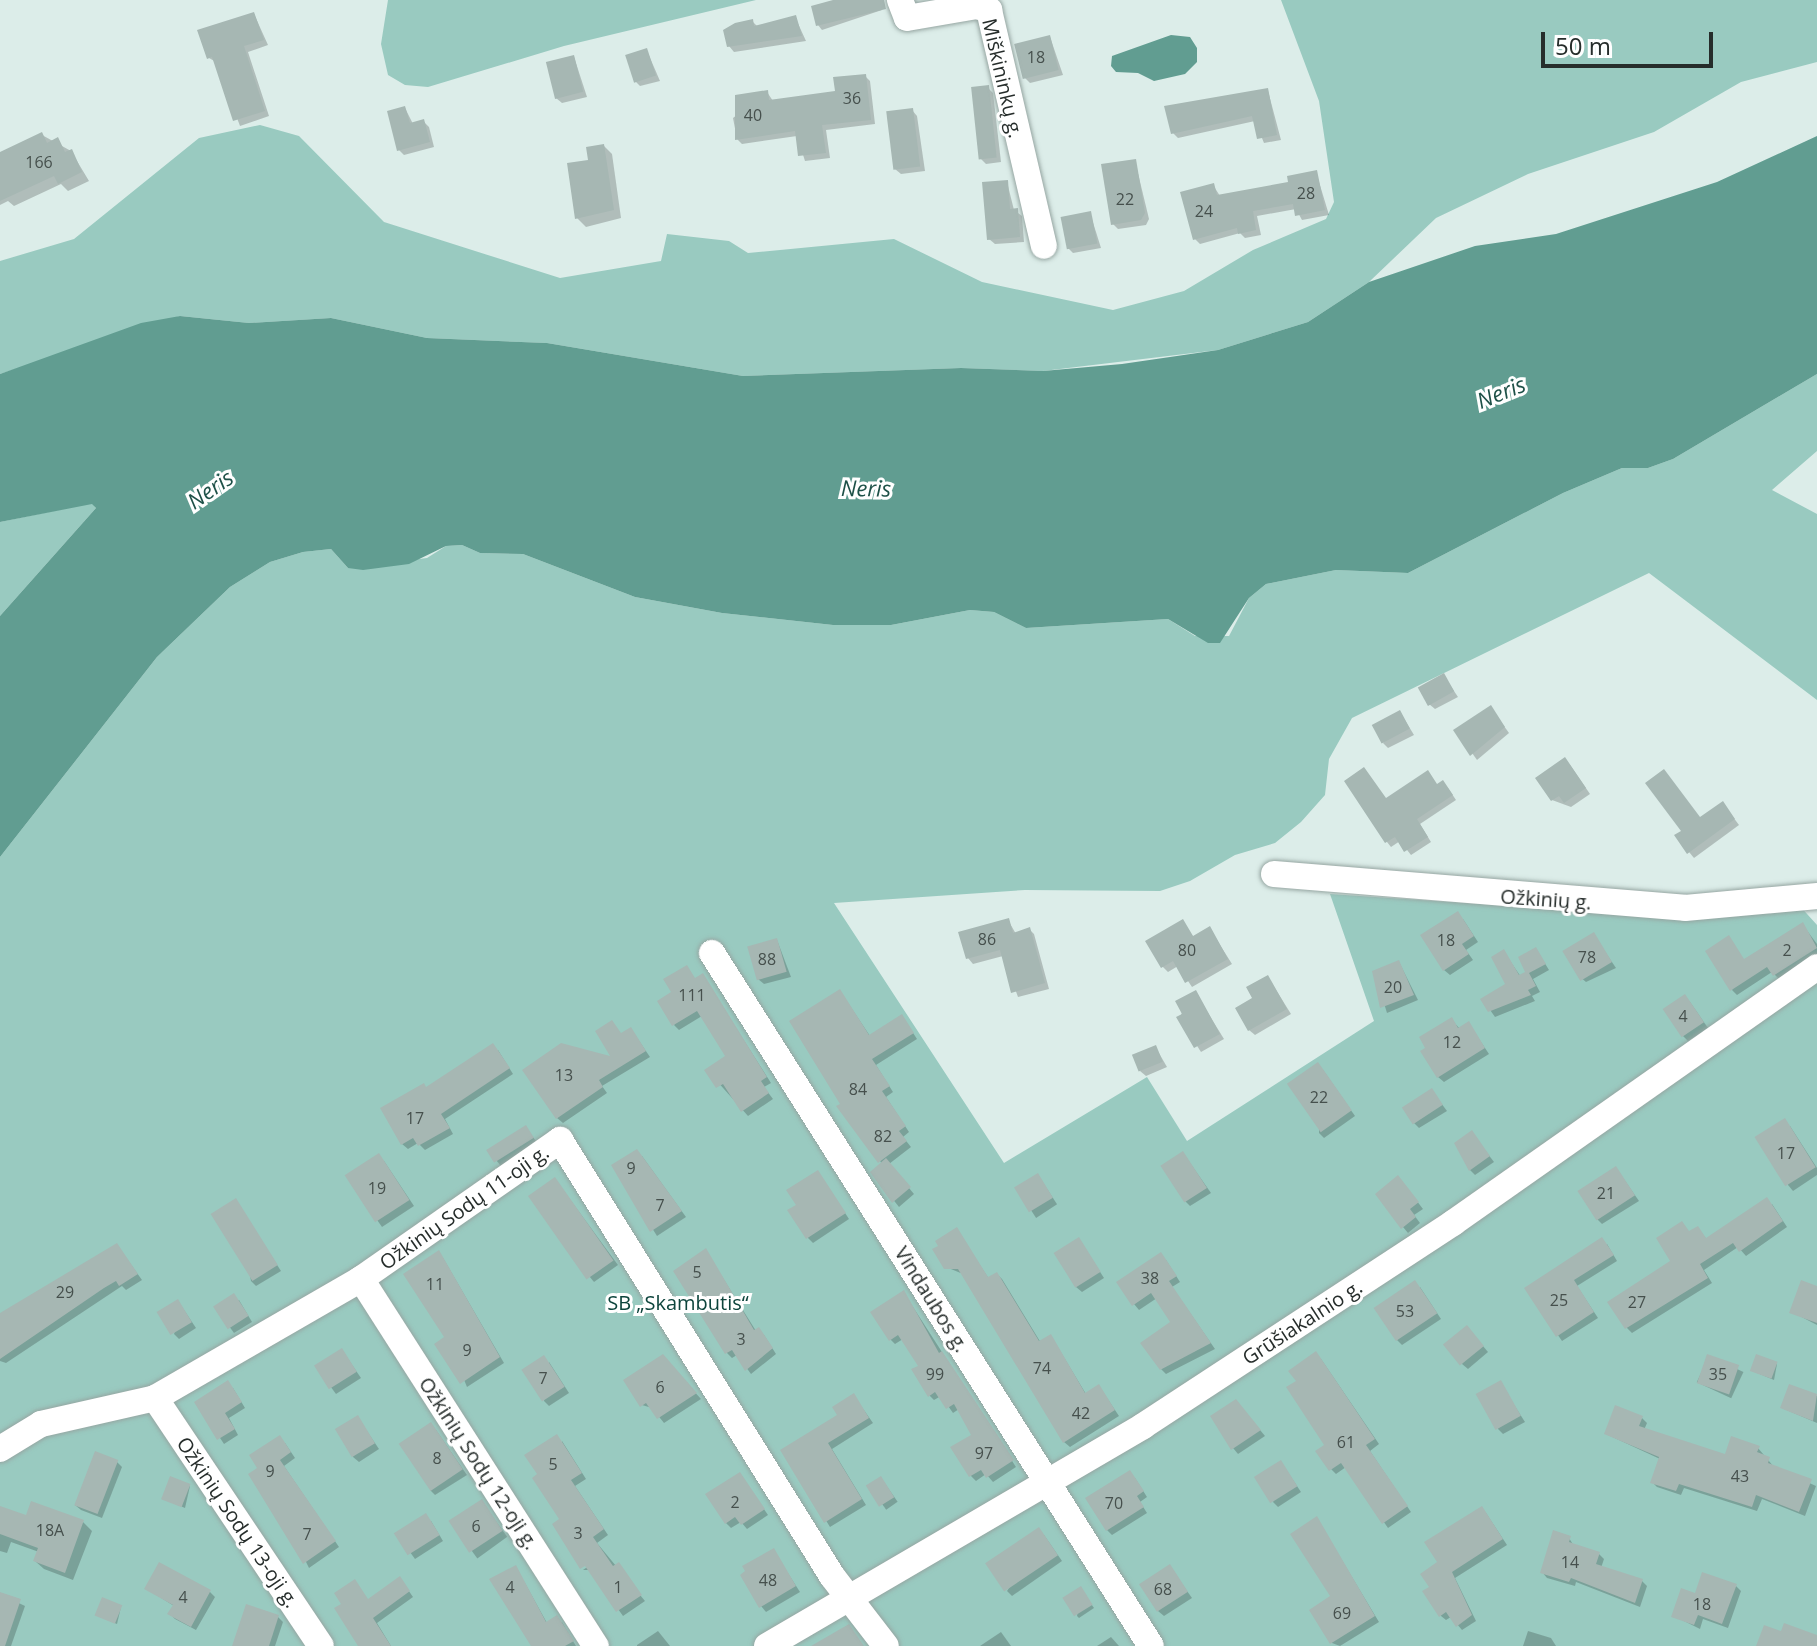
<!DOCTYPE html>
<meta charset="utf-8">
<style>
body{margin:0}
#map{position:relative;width:1817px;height:1646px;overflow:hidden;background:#dcede9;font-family:"Open Sans",sans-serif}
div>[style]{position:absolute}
.green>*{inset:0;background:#99cac0}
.water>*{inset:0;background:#619d91}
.shadow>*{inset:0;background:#0003;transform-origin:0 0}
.building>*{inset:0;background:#a6b7b3;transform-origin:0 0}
.roads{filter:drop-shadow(0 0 2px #96a6a2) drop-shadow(0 0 2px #96a6a2)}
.street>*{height:26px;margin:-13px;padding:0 13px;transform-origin:13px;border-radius:13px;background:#fff}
span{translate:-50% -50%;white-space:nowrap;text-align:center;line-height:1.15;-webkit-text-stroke:6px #fff;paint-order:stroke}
.number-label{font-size:16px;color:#46504d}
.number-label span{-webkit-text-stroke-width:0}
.street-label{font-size:20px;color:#262d2b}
.park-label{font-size:20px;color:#0d443c}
.water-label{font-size:22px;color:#1e5148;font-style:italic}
.scale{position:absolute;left:1541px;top:32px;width:172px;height:36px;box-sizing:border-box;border:4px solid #262d2b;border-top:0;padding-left:10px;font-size:24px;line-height:28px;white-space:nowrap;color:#262d2b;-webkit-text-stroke:6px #fff;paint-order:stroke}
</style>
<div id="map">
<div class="green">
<i style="clip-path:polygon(388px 0,756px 0,564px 46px,428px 87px,405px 85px,388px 75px,381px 44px)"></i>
<i style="clip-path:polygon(1281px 0,1817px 0,1817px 62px,1741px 82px,1654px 132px,1528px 174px,1436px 218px,1369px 282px,1308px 322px,1218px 350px,1043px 371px,961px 368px,743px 376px,547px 343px,427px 338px,331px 318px,249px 323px,180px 316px,0 374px,0 261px,74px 239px,199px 138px,260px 125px,299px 136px,384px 222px,560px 278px,661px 261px,667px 234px,729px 241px,748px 253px,894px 239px,982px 282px,1113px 310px,1184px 291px,1253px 250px,1326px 219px,1334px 202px,1319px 101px)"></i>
<i style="clip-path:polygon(1817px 374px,1817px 451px,1772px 490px,1817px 514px,1817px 700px,1649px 573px,1352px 718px,1329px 759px,1325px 795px,1301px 822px,1275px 843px,1235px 855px,1190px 881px,1160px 891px,1025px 890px,834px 903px,1004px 1163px,1147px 1077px,1187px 1141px,1374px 1021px,1330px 894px,1674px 917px,1798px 904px,1817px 925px,1817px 1646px,0 1646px,0 857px,157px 657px,230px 587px,270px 562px,303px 552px,331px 549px,348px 568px,427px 558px,446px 546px,462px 545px,480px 553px,523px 554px,635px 597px,722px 613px,833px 625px,891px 625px,970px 610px,994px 612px,1026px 628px,1168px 619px,1195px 636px,1229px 636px,1249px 598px,1266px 584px,1336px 570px,1408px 573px,1563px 493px,1622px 468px,1648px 468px,1673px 459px)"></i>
<i style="clip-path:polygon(92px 503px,96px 508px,0 616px,0 522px)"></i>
</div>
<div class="water">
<i style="clip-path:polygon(1171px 35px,1190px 37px,1197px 48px,1197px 62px,1185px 74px,1154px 81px,1138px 73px,1116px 72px,1111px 66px,1112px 56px)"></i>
<i style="clip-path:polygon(1817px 136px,1817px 374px,1673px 459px,1648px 468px,1622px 468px,1563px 493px,1408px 573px,1336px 570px,1266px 584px,1249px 598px,1220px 643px,1208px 643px,1168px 619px,1026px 628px,994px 612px,970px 610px,891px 625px,833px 625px,722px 613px,635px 597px,523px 554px,480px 553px,462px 545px,446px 546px,409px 564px,363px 570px,348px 568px,331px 549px,303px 552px,270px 562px,230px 587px,157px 657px,0 857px,0 616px,96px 508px,92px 504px,0 522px,0 374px,141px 323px,180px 316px,249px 323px,331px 318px,427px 338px,547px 343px,743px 376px,961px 368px,1043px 371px,1122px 364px,1218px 350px,1308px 322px,1369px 282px,1475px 246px,1556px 234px,1717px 182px)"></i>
</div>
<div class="shadow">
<i style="clip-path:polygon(836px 0,879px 0,882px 10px,822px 30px,818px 25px)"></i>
<i style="clip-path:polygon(254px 14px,268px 45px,248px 52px,269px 116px,240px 126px,216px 62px,209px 58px)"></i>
<i style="clip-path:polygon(795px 17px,806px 41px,734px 52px,729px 46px,752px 21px,758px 27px)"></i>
<i style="clip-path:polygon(1050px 37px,1063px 75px,1030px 83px,1025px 78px)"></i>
<i style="clip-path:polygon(647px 51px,660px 81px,640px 86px,635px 81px)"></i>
<i style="clip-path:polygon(574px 57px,587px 97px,562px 103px,556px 98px)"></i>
<i style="clip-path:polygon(865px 76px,870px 81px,875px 124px,826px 130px,830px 158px,805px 161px,797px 136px,742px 144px,737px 139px,733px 118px,767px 92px,773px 101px,837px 93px)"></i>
<i style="clip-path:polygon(988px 88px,993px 93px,1001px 162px,986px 164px,981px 159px)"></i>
<i style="clip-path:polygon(1268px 91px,1281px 140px,1264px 143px,1255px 121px,1178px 138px,1173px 133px)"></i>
<i style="clip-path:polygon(405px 108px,413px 124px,423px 121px,429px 127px,434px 147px,404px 155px,399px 150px)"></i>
<i style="clip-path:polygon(912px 110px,917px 116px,925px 171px,901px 174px,895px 169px)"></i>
<i style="clip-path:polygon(42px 135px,71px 151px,89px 181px,68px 191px,61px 184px,14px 206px,8px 201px,0 205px,0 154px)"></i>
<i style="clip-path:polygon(604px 146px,612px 154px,621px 218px,586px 227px,577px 218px)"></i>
<i style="clip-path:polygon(1135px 161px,1149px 219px,1146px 225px,1118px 229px,1113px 224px)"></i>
<i style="clip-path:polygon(1316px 172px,1329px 215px,1302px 220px,1296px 209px,1257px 216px,1261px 235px,1245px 238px,1240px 233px,1200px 244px,1195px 239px,1213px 185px,1220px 196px,1291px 184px)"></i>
<i style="clip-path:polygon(1007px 182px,1014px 210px,1022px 216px,1024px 242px,995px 244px,989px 239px)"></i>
<i style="clip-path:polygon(1090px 213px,1101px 248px,1073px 253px,1067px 247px)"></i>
<i style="clip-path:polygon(1444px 676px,1458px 697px,1435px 709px,1429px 704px)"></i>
<i style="clip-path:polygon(1491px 708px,1509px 733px,1477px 760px,1456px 730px)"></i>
<i style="clip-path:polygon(1400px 712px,1414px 735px,1388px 748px,1383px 743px)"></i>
<i style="clip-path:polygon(1570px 765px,1590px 794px,1571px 807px,1552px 800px)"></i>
<i style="clip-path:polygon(1438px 786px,1448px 788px,1456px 800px,1420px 824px,1431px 842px,1411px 855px,1400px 841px,1391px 847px,1387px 842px,1386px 800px)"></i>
<i style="clip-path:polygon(1727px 809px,1739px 825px,1694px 858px,1689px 852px,1701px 819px)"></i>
<i style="clip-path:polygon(1463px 919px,1478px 942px,1466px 950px,1473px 960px,1450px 975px,1444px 970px)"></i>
<i style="clip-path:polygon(1008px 920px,1016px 934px,1029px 929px,1034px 934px,1049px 989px,1018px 997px,1003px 956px,973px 964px,968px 958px)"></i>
<i style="clip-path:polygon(1183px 922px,1194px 938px,1210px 929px,1232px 964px,1192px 987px,1178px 966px,1168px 972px,1162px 966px)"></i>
<i style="clip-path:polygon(1802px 924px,1817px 944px,1817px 957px,1780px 980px,1772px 972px,1737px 995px,1732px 990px,1745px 961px)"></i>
<i style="clip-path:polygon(1593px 934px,1616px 968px,1586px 982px,1580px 977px)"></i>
<i style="clip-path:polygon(777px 940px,791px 977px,764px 984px,758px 979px)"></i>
<i style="clip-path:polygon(1536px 949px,1549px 970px,1533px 979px,1540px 992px,1532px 996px,1535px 1001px,1495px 1017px,1483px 1000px,1508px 985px,1504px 952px,1521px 977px,1528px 972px)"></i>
<i style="clip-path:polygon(1399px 962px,1418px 1000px,1387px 1013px,1374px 972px)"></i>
<i style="clip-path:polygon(703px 976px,771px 1083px,764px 1087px,773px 1099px,748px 1116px,707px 1070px,728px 1056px,702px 1016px,679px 1030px,674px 1025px)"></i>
<i style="clip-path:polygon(1268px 977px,1291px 1014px,1255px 1035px,1249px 1030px,1255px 999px)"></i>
<i style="clip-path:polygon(840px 991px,870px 1036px,906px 1022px,917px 1039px,876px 1065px,893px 1092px,886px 1097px,909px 1132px,903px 1137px,911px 1147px,889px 1164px,914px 1194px,899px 1207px,872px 1173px,882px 1164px,792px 1022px)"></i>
<i style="clip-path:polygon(1195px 992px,1224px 1039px,1201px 1052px,1179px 1018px)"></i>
<i style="clip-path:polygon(1690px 1002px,1708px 1028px,1688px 1041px,1683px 1036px)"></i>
<i style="clip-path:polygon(1451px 1019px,1460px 1029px,1469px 1024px,1489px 1054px,1444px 1082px,1438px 1077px)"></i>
<i style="clip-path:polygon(631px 1029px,650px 1057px,602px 1086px,607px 1093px,563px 1123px,557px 1118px,614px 1059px,622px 1035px)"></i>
<i style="clip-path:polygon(1156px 1048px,1167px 1067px,1146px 1076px,1140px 1071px)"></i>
<i style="clip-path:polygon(498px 1050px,513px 1074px,445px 1119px,453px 1134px,425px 1150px,418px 1143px,408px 1149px,402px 1144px,427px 1089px)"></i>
<i style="clip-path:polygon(1323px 1070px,1355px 1116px,1324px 1138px,1319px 1133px)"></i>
<i style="clip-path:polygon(1432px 1091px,1447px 1111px,1419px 1128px,1414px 1123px)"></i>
<i style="clip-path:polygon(1790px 1126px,1817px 1168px,1817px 1175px,1793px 1191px,1788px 1185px)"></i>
<i style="clip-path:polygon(530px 1133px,538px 1144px,503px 1169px,490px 1152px)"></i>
<i style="clip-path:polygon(1472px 1133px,1494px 1162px,1475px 1175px,1470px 1170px)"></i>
<i style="clip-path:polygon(1183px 1153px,1211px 1193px,1190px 1206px,1185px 1201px)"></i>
<i style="clip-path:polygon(642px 1156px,686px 1217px,657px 1236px,613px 1166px)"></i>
<i style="clip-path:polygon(384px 1161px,414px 1206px,382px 1227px,347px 1177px)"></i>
<i style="clip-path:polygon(1616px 1168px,1639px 1201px,1602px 1224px,1597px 1219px)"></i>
<i style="clip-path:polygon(818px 1172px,849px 1219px,813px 1243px,808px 1238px)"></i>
<i style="left:1038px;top:1175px;width:35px;height:25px;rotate:57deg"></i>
<i style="clip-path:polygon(555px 1179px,618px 1265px,594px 1282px,589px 1276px)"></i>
<i style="clip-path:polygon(1403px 1183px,1423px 1209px,1414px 1215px,1420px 1223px,1408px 1233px,1403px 1227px)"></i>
<i style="clip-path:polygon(236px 1201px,281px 1271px,256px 1286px,251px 1281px)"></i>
<i style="clip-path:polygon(1772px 1204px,1787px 1227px,1746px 1256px,1738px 1247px,1704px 1270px,1712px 1283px,1632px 1333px,1627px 1328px,1610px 1302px,1673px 1261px,1690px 1233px,1698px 1228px,1707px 1240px)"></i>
<i style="clip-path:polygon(957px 1230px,989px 1279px,997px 1274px,1002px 1279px,1041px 1343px,1051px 1336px,1086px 1394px,1099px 1386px,1119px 1416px,1070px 1447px,1064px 1442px,963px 1274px,946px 1267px)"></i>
<i style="clip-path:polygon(1079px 1239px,1104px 1278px,1082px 1292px,1076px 1287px)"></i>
<i style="clip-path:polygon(1607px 1244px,1617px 1261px,1577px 1286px,1598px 1318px,1562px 1341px,1526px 1289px)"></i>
<i style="clip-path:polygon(117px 1245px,142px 1280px,126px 1290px,122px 1286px,6px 1363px,0 1361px,0 1316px)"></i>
<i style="clip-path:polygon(706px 1251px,756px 1331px,764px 1335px,776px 1354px,751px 1374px,737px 1355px,732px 1358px,727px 1353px,675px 1271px)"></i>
<i style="clip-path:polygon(443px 1258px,504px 1363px,467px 1387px,447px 1338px)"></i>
<i style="clip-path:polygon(1166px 1260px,1180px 1282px,1172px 1287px,1215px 1349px,1166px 1374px,1161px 1369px,1173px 1323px,1157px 1298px,1139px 1310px,1134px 1304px)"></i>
<i style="clip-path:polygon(1420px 1287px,1441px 1319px,1402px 1345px,1397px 1340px)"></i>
<i style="clip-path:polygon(1817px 1288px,1817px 1325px,1792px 1312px)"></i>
<i style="clip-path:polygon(904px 1293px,1016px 1467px,993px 1482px,986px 1474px,976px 1481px,971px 1476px,973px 1435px,959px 1409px,953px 1413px,941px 1396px,934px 1400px,929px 1395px,920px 1366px,903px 1339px,895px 1344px,890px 1339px)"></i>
<i style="clip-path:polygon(239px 1300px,252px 1322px,234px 1333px,215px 1307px)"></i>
<i style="clip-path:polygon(182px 1307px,196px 1328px,179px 1339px,174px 1334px)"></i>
<i style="clip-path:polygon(1472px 1333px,1488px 1352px,1468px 1369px,1462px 1364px)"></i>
<i style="clip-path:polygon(346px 1356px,361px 1378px,336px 1394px,316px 1367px)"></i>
<i style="left:1709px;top:1356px;width:38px;height:29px;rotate:25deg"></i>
<i style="clip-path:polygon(1321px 1359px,1379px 1444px,1370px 1451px,1411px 1512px,1388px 1528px,1346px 1467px,1336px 1474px,1331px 1469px)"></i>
<i style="clip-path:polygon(549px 1362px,569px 1393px,549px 1406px,544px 1401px)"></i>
<i style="clip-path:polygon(668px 1362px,701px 1399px,664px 1423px,652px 1408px,642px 1405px)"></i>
<i style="clip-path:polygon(1777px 1364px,1774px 1380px,1755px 1372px)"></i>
<i style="clip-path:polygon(1500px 1383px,1525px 1422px,1503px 1434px,1498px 1429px)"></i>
<i style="clip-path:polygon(1790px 1386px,1817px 1396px,1817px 1423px,1782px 1408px)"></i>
<i style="clip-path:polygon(233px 1388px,245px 1408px,229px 1418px,238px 1435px,224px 1444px,197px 1403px)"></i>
<i style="clip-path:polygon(854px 1396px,873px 1423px,832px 1449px,866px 1505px,830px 1527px,783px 1451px,840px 1415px)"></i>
<i style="clip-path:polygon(1241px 1407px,1265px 1436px,1238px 1454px,1233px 1448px)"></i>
<i style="clip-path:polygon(358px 1418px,379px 1449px,359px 1462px,353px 1457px)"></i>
<i style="clip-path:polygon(1642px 1418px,1647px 1423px,1644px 1430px,1726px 1456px,1758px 1448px,1774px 1467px,1816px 1486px,1805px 1516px,1762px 1499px,1757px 1511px,1684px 1488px,1681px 1495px,1657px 1487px,1652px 1482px,1660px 1459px,1606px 1434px)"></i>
<i style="clip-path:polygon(436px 1430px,467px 1475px,435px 1495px,430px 1490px)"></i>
<i style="clip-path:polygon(562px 1441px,586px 1479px,575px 1486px,608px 1535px,597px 1543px,645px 1601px,623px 1616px,590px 1570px,583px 1570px,594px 1562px,562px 1519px)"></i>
<i style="clip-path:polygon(285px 1443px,295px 1458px,284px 1466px,339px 1547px,309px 1568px,260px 1469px)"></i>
<i style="clip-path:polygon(117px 1462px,122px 1467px,102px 1518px,81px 1510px,75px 1505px)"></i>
<i style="clip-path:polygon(1285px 1468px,1301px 1492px,1278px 1507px,1273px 1502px)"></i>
<i style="clip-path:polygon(740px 1474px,768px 1515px,747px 1529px,741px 1522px,731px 1528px,726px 1523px)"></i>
<i style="left:881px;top:1478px;width:29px;height:14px;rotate:55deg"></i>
<i style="clip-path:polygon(1135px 1478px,1147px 1497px,1140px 1502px,1147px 1513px,1112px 1535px,1107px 1530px)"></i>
<i style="clip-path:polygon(190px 1486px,185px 1508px,164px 1499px)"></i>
<i style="left:482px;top:1502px;width:43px;height:37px;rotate:54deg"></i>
<i style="clip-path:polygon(0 1508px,27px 1517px,83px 1522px,92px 1531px,73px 1580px,44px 1569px,35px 1561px,39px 1552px,11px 1542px,7px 1553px,0 1551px)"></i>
<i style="clip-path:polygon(1486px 1513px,1507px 1545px,1455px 1578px,1476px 1621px,1462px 1630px,1451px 1617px,1446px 1620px,1441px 1616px,1431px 1587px,1440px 1562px)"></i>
<i style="clip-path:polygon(1317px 1519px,1379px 1622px,1340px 1646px,1332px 1643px,1312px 1611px,1333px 1597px)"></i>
<i style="clip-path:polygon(431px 1521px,443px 1541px,415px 1559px,397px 1534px)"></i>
<i style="clip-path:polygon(1044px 1535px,1062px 1561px,1012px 1596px,1007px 1591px)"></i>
<i style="clip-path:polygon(1569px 1538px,1574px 1546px,1599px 1554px,1604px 1559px,1601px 1568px,1642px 1581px,1647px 1586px,1640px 1607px,1576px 1582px,1575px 1586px,1547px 1578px,1542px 1572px)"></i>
<i style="clip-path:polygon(773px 1550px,800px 1592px,766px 1612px,761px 1606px)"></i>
<i style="clip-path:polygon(516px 1567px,547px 1623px,562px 1622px,576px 1646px,533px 1646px)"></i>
<i style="clip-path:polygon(1170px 1567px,1192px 1598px,1164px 1616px,1158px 1611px)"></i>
<i style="clip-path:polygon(404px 1584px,413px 1597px,377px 1623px,391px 1646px,359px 1646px,369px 1601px)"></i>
<i style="clip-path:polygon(1735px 1585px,1741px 1591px,1728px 1628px,1703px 1619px,1700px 1629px,1674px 1616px,1696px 1595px)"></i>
<i style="clip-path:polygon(147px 1589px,210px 1592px,215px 1597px,196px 1630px,175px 1619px,170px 1614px,174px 1606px)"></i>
<i style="clip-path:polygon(1082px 1591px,1094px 1608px,1079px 1618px,1077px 1616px)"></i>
<i style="clip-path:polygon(0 1594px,25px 1606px,11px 1646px,0 1646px)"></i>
<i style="clip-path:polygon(121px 1607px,117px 1624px,98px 1616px)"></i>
<i style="clip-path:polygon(278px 1617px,283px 1622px,275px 1646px,234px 1646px)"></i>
<i style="clip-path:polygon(658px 1631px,670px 1646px,637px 1646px,637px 1645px)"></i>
<i style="clip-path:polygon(1528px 1631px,1551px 1638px,1556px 1646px,1523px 1646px)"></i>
<i style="clip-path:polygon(1001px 1632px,1011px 1646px,980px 1646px)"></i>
<i style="clip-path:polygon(1111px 1637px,1119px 1646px,1097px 1646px)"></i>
</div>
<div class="building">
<i style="clip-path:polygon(833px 0,884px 0,886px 9px,816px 26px,811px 6px)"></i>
<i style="clip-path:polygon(254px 12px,264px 40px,244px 46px,265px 111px,233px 121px,212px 57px,207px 59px,197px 30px)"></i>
<i style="clip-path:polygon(796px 15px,802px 36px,727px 47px,723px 30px,735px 23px,753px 19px,754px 26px)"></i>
<i style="left:1050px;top:35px;width:36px;height:37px;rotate:76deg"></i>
<i style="left:647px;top:48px;width:29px;height:23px;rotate:72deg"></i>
<i style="left:574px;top:55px;width:38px;height:29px;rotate:76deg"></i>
<i style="clip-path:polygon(866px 74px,871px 120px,822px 125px,826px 153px,798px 156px,795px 131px,735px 140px,735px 95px,768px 90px,769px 100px,835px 91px,833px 77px)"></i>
<i style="left:989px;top:85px;width:73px;height:18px;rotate:84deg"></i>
<i style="clip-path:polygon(1268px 88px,1277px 135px,1257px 139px,1252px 116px,1171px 134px,1164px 106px)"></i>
<i style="clip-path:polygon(405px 106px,410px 123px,424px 119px,430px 142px,397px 151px,387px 111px)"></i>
<i style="left:913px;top:108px;width:59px;height:27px;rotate:83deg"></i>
<i style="clip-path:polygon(42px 132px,47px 143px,58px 137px,65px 152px,72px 149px,82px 172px,58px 184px,54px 176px,0 201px,0 152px)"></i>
<i style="clip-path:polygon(604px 144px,614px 210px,575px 219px,567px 163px,588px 160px,586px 147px)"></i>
<i style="clip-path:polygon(1136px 159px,1145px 213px,1141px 220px,1111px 225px,1101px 164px)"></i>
<i style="clip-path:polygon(1317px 170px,1325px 210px,1295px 216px,1293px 204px,1253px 211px,1256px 230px,1238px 234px,1237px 228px,1193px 240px,1180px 192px,1214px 183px,1217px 195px,1288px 182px,1287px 176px)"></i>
<i style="clip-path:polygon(1008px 180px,1010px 209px,1018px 208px,1020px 237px,987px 240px,982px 182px)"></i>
<i style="left:1091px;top:211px;width:33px;height:31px;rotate:79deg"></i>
<i style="left:1444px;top:673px;width:21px;height:30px;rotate:61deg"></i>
<i style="clip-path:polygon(1491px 705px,1505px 727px,1470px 756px,1453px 730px)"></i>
<i style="left:1400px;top:710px;width:21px;height:32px;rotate:62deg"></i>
<i style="clip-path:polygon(1565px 757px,1586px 788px,1564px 803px,1559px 796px,1551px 801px,1535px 778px)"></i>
<i style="clip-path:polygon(1364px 767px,1386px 798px,1428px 770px,1437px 784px,1443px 780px,1453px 795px,1417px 819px,1428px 837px,1404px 852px,1395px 837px,1385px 843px,1344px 781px)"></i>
<i style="clip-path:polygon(1664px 769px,1700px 817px,1723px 801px,1735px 819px,1687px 854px,1674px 835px,1681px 831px,1645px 783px)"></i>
<i style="clip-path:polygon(1458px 911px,1474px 936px,1462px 944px,1469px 954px,1443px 971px,1420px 935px)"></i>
<i style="clip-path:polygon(1009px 918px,1013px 933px,1030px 927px,1045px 983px,1011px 993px,1000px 950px,966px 959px,958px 932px)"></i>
<i style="clip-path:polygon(1183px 919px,1193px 936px,1210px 926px,1228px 959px,1185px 983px,1173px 961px,1161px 968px,1145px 941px)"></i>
<i style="clip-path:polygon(1803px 922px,1817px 948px,1773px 976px,1767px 967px,1730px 991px,1705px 951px,1729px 935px,1744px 959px)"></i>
<i style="left:1594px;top:932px;width:35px;height:37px;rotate:59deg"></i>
<i style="left:777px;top:938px;width:35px;height:31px;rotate:74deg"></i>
<i style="clip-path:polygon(1536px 947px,1546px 964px,1529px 973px,1536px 986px,1528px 990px,1531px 995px,1488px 1012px,1480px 999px,1505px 984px,1491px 957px,1504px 949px,1519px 975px,1525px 972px,1518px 957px)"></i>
<i style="clip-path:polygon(1399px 960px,1414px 995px,1380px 1008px,1372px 971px)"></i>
<i style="clip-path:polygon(687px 965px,695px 978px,703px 973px,767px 1077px,761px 1081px,769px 1093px,741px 1112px,723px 1084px,716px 1088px,704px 1070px,725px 1056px,697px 1011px,672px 1026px,657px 1001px,671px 992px,663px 979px)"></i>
<i style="clip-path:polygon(1268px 975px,1287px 1009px,1248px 1031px,1235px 1008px,1252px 998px,1246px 987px)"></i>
<i style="clip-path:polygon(840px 989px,869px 1035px,902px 1014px,914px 1033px,872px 1059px,890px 1086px,882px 1091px,906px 1126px,899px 1131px,907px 1141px,878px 1163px,836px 1106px,840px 1104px,789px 1021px)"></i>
<i style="clip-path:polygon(1196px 990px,1220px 1034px,1194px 1048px,1176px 1017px,1182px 1014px,1175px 1001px)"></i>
<i style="left:1685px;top:994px;width:34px;height:27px;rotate:56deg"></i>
<i style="clip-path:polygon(1452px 1017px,1458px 1028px,1469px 1021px,1485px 1048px,1437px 1078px,1420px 1051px,1425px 1048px,1419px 1037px)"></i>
<i style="clip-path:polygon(612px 1020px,621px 1033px,631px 1027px,646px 1051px,599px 1080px,603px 1087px,556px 1119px,522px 1070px,561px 1043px,610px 1056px,595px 1031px)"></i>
<i style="clip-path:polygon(493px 1043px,510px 1068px,441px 1114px,450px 1128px,418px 1146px,413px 1138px,401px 1145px,380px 1108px,424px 1083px,426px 1087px)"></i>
<i style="left:1156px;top:1045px;width:18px;height:26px;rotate:68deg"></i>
<i style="left:1318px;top:1062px;width:59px;height:38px;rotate:55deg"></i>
<i style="left:1432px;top:1088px;width:20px;height:36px;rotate:57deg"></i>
<i style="left:1785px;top:1118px;width:58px;height:36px;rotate:58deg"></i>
<i style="left:526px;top:1125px;width:15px;height:47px;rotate:58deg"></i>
<i style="clip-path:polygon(1472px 1130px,1490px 1156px,1469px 1171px,1454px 1143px)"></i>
<i style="clip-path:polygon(637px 1149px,682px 1211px,650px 1232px,611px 1165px)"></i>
<i style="left:1183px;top:1151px;width:44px;height:27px;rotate:57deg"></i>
<i style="left:379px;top:1153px;width:56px;height:41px;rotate:57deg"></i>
<i style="clip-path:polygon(886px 1158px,911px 1187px,892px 1203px,870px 1172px)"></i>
<i style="left:1616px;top:1166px;width:35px;height:46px;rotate:57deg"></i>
<i style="clip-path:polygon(818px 1170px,846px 1213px,806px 1239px,787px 1210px,796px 1205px,786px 1190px)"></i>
<i style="left:1038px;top:1173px;width:29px;height:28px;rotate:59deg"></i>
<i style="clip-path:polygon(1398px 1175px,1419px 1202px,1410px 1209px,1416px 1217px,1401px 1229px,1375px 1194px)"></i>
<i style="left:555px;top:1177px;width:102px;height:33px;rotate:55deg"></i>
<i style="clip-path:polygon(1767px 1197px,1783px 1221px,1739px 1252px,1733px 1243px,1700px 1264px,1708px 1278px,1625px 1329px,1607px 1302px,1670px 1261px,1656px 1238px,1682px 1221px,1689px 1231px,1698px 1226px,1706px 1238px)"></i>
<i style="left:236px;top:1198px;width:79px;height:30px;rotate:58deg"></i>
<i style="clip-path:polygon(957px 1227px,988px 1277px,997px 1272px,1039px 1341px,1051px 1334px,1085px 1393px,1099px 1384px,1115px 1410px,1063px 1443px,958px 1269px,944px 1269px,932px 1249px,938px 1246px,935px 1241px)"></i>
<i style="left:1079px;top:1237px;width:41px;height:30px;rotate:58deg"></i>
<i style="clip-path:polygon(1602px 1237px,1614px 1255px,1574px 1280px,1594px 1312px,1556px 1337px,1524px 1288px)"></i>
<i style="clip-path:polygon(117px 1243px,138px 1274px,119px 1286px,116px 1281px,104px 1288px,0 1359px,0 1313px)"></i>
<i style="clip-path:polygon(706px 1248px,754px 1330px,759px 1327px,773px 1348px,745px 1371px,732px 1350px,725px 1354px,673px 1271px)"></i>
<i style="clip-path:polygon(439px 1250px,500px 1357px,460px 1384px,434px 1344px,444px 1337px,403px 1274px)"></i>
<i style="clip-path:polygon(1161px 1252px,1177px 1276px,1169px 1281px,1211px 1343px,1160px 1370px,1140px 1343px,1170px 1322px,1151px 1293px,1132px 1306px,1116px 1282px)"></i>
<i style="left:1415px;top:1280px;width:40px;height:50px;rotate:56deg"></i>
<i style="clip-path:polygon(1801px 1280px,1817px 1286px,1817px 1323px,1789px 1313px)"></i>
<i style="clip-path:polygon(904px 1290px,939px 1353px,942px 1351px,1014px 1460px,986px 1478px,981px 1470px,969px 1477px,950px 1447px,971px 1435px,954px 1404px,946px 1409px,935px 1392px,928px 1397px,911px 1369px,918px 1366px,898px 1335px,889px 1341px,870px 1312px)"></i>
<i style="left:234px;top:1293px;width:27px;height:25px;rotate:57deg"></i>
<i style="left:178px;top:1299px;width:27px;height:25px;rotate:59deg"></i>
<i style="left:1467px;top:1325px;width:27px;height:31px;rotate:51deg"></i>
<i style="left:342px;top:1348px;width:28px;height:33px;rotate:58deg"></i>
<i style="clip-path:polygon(1316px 1351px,1375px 1439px,1366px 1445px,1408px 1506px,1382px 1524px,1341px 1463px,1329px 1471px,1315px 1451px,1324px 1445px,1286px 1387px,1296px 1381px,1288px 1371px)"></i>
<i style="clip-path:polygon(663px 1354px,697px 1393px,657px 1419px,646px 1403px,640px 1407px,623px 1380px)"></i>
<i style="left:1707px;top:1354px;width:34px;height:31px;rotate:19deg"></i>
<i style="left:1756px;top:1354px;width:23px;height:18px;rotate:20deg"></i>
<i style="left:544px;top:1355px;width:38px;height:27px;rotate:57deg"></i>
<i style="clip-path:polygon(228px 1380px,242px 1402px,225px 1413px,235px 1429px,217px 1440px,194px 1402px)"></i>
<i style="left:1501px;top:1380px;width:41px;height:29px;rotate:61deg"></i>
<i style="clip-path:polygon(1789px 1384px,1817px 1394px,1813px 1421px,1780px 1408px)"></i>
<i style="clip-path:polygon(854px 1393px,869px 1418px,828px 1443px,862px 1499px,824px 1523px,780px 1450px,837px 1415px,832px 1407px)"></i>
<i style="clip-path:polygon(1236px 1399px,1261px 1430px,1231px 1450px,1210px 1416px)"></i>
<i style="clip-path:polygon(1615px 1405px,1643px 1416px,1639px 1426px,1725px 1454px,1731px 1436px,1760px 1446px,1757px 1452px,1770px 1457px,1768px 1463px,1812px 1479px,1799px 1512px,1756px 1495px,1752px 1507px,1679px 1484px,1676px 1491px,1650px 1483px,1659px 1457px,1604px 1434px)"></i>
<i style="left:358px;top:1415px;width:33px;height:27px;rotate:59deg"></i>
<i style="left:431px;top:1422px;width:57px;height:39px;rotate:56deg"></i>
<i style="clip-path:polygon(557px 1434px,582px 1473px,571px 1480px,604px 1529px,593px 1537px,613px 1566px,619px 1562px,642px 1595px,616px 1612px,585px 1566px,580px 1569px,552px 1524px,559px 1519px,532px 1478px,537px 1474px,524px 1455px)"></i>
<i style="clip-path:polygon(280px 1435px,291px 1452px,280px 1460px,336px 1541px,303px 1564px,248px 1474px,257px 1468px,249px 1455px)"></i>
<i style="left:95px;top:1451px;width:25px;height:58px;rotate:21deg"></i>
<i style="left:1281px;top:1460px;width:31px;height:32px;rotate:58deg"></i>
<i style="clip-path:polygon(1130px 1470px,1144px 1491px,1137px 1496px,1144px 1507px,1106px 1531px,1085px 1498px)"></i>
<i style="clip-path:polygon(740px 1472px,765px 1509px,741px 1525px,735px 1517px,725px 1524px,705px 1494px)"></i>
<i style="left:170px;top:1476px;width:22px;height:25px;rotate:21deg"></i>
<i style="left:881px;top:1476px;width:25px;height:18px;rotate:58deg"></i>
<i style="left:482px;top:1499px;width:38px;height:40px;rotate:57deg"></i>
<i style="clip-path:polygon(31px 1501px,84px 1520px,65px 1573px,33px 1561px,38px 1548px,0 1534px,0 1506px,26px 1515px)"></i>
<i style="clip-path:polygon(1482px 1506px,1503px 1539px,1452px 1572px,1472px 1615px,1456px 1627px,1446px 1612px,1439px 1617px,1422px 1591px,1429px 1587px,1420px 1574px,1437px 1562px,1424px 1542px)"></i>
<i style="left:426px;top:1513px;width:26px;height:38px;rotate:58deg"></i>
<i style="clip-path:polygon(1317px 1516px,1375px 1616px,1330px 1644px,1309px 1610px,1330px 1596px,1290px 1534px)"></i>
<i style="left:1039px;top:1527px;width:34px;height:65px;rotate:56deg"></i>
<i style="clip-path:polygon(1553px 1530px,1571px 1536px,1569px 1542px,1600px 1552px,1596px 1564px,1643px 1579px,1635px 1603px,1571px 1578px,1569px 1582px,1540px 1573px)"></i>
<i style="clip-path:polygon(774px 1548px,796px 1586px,759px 1608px,740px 1575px,745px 1571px,742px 1566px)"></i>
<i style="clip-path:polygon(159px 1562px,211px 1590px,191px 1627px,167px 1614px,173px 1605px,144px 1589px)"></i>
<i style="left:1170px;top:1564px;width:33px;height:37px;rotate:57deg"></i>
<i style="clip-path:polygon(516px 1565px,546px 1622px,557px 1615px,574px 1641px,565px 1646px,531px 1646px,489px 1579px)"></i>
<i style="clip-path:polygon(1702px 1572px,1737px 1584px,1722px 1624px,1698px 1615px,1694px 1625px,1671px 1617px,1681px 1588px,1695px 1593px)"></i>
<i style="clip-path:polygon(400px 1576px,410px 1591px,373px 1618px,391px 1646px,358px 1646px,334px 1608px,341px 1604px,334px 1593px,355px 1579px,368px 1599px)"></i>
<i style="left:1081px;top:1586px;width:22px;height:22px;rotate:58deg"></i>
<i style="clip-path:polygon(0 1592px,21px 1599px,5px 1646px,0 1646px)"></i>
<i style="left:102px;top:1597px;width:22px;height:20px;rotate:22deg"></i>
<i style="clip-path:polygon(246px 1604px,279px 1615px,269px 1646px,232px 1646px)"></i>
<i style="clip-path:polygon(1784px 1623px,1817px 1635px,1817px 1646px,1756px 1646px,1764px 1625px,1781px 1631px)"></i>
<i style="clip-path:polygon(849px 1624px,864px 1646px,811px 1646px)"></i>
</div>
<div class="roads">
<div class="street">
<i style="left:900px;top:0;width:19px;rotate:69deg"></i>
<i style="left:907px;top:18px;width:71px;rotate:-9.7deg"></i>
<i style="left:977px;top:6px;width:13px;rotate:18deg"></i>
<i style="left:989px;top:10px;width:242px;rotate:76.9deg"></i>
<i style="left:1274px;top:874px;width:412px;rotate:4.7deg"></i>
<i style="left:1685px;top:908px;width:133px;rotate:-5.2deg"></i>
<i style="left:712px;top:953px;width:820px;rotate:57.65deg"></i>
<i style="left:361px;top:1279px;width:436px;rotate:57.4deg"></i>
<i style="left:155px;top:1398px;width:298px;rotate:56.2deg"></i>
<i style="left:0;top:1449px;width:48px;rotate:-31.4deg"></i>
<i style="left:41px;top:1424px;width:117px;rotate:-12.8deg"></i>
<i style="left:155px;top:1398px;width:238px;rotate:-30deg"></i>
<i style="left:361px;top:1279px;width:243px;rotate:-34.9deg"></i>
<i style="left:560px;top:1140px;width:514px;rotate:58.04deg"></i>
<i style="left:832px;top:1576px;width:88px;rotate:52.4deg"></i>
<i style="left:767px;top:1646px;width:436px;rotate:-30.3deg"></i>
<i style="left:1143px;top:1426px;width:371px;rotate:-33.2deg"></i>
<i style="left:1453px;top:1223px;width:445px;rotate:-35.1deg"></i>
</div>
</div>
<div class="number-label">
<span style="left:1036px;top:57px">18</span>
<span style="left:852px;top:98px">36</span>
<span style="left:753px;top:115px">40</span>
<span style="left:39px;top:162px">166</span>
<span style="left:1306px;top:193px">28</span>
<span style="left:1125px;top:199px">22</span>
<span style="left:1204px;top:211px">24</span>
<span style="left:987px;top:939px">86</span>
<span style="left:1446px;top:940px">18</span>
<span style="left:1187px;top:950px">80</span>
<span style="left:1787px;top:950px">2</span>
<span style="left:1587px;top:957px">78</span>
<span style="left:767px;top:959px">88</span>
<span style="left:1393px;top:987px">20</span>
<span style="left:692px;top:995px">111</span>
<span style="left:1683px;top:1016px">4</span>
<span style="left:1452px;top:1042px">12</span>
<span style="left:564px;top:1075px">13</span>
<span style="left:858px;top:1089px">84</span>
<span style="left:1319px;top:1097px">22</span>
<span style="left:415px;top:1118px">17</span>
<span style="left:883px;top:1136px">82</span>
<span style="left:1786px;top:1153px">17</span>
<span style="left:631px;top:1168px">9</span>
<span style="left:377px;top:1188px">19</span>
<span style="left:1606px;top:1193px">21</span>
<span style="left:660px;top:1205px">7</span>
<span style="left:697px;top:1272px">5</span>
<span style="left:1150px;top:1278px">38</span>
<span style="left:435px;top:1284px">11</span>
<span style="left:65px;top:1292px">29</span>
<span style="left:1559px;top:1300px">25</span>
<span style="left:1637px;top:1302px">27</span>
<span style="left:1405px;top:1311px">53</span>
<span style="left:741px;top:1339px">3</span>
<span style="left:467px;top:1350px">9</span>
<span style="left:1042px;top:1368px">74</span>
<span style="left:935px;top:1374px">99</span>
<span style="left:1718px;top:1374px">35</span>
<span style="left:543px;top:1378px">7</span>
<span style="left:660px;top:1387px">6</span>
<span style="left:1081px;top:1413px">42</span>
<span style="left:1346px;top:1442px">61</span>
<span style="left:984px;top:1453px">97</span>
<span style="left:437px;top:1458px">8</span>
<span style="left:553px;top:1464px">5</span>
<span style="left:270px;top:1471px">9</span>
<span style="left:1740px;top:1476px">43</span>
<span style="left:735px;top:1502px">2</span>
<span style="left:1114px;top:1503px">70</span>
<span style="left:476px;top:1526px">6</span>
<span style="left:50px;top:1530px">18A</span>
<span style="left:578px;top:1533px">3</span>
<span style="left:307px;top:1534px">7</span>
<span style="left:1570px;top:1562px">14</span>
<span style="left:768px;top:1580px">48</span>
<span style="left:510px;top:1587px">4</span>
<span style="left:618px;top:1587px">1</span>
<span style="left:1163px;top:1589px">68</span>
<span style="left:183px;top:1597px">4</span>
<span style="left:1702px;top:1604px">18</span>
<span style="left:1342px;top:1613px">69</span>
</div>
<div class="street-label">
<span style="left:1003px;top:78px;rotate:77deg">Miškininkų g.</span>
<span style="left:1546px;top:899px;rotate:4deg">Ožkinių g.</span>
<span style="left:464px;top:1207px;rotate:-35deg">Ožkinių Sodų 11-oji g.</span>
<span style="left:932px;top:1299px;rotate:58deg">Vindaubos g.</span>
<span style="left:1302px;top:1322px;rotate:-33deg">Grūšiakalnio g.</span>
<span style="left:479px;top:1463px;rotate:57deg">Ožkinių Sodų 12-oji g.</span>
<span style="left:238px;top:1522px;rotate:56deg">Ožkinių Sodų 13-oji g.</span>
</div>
<div class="park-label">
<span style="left:678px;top:1302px">SB „Skambutis“</span>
</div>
<div class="water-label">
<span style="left:1501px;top:392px;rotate:-22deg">Neris</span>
<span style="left:866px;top:488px;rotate:1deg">Neris</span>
<span style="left:210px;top:489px;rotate:-35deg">Neris</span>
</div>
<div class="scale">50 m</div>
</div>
